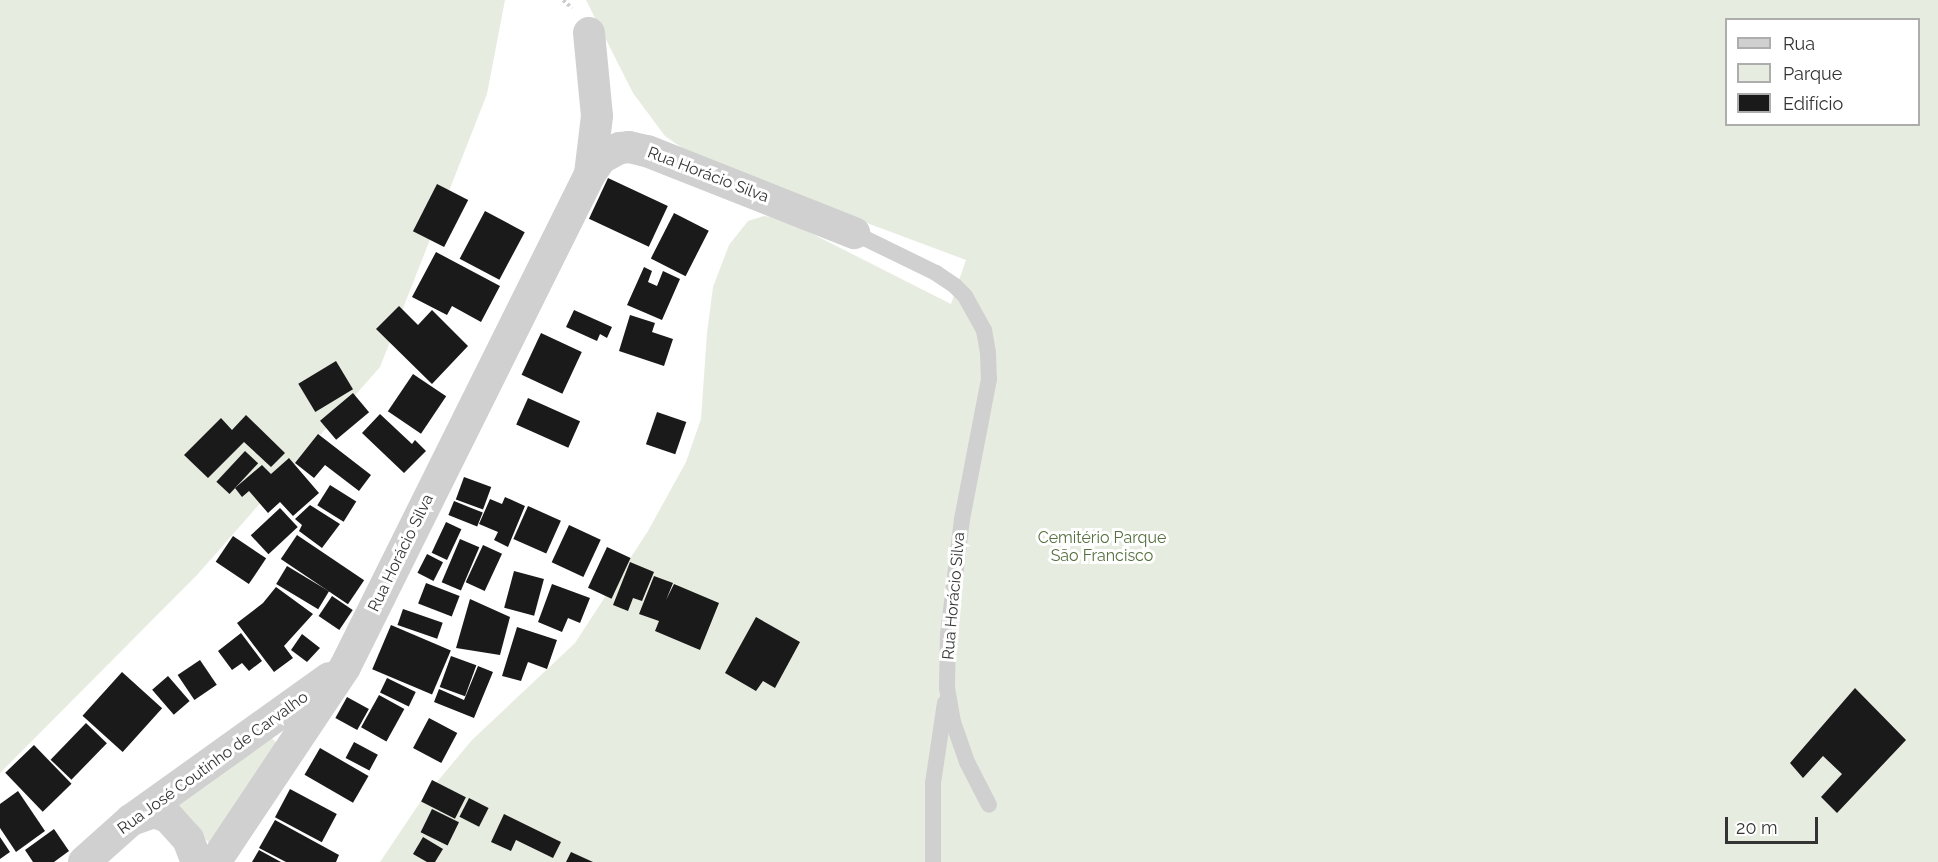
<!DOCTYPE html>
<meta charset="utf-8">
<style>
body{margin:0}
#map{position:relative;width:1938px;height:862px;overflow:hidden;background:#fff;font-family:Raleway,sans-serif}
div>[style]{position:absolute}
.green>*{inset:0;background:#e6ecdf}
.building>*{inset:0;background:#1a1a1a;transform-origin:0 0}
.path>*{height:4px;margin-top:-2px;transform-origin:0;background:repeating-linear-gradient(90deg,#cdcdcd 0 3px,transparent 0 6px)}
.lane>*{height:16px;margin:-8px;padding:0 8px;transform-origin:8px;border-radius:8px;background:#d0d0d0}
.street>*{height:32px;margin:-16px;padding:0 16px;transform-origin:16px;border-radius:16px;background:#d0d0d0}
span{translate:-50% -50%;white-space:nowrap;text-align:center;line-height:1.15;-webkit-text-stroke:6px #fff;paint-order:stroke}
.street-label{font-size:16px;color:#333}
.park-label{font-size:16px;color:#56703f}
.legend{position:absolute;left:1725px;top:18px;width:195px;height:108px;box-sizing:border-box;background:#fff;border:2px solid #adadad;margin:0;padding:8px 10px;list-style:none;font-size:18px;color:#333}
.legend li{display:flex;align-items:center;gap:12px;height:30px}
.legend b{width:30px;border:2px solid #adadad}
.scale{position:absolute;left:1725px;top:817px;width:93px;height:27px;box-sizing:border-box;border:3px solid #333;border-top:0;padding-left:8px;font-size:18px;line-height:21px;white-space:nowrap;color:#333;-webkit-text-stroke:4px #fff;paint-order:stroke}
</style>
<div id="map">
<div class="green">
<i style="clip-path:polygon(0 0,505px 0,487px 94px,380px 367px,197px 575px,0 773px)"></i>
<i style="clip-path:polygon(evenodd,586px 0,1938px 0,1938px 862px,380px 862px,421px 801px,472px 740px,575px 643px,648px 531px,686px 462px,701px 419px,707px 333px,713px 287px,729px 245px,748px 221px,764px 216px,783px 219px,951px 304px,966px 260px,736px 174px,685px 150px,665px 136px,633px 93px,586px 0,1726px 20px,1918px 20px,1918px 124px,1726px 124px,1726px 20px)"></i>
<i style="clip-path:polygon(266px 733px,278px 744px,214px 848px,167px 800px)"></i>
</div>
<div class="building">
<i style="left:608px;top:178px;width:66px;height:45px;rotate:25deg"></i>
<i style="left:437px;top:184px;width:35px;height:53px;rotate:27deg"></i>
<i style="left:485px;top:211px;width:45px;height:54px;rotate:28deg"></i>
<i style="left:674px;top:213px;width:39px;height:51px;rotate:27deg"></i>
<i style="clip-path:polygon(436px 252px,500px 286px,481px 322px,452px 306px,447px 315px,412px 297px)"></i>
<i style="clip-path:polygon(644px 267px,652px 271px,648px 282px,657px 286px,663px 271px,680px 279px,662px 320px,627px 305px)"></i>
<i style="clip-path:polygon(399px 306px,418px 325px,432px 310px,468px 346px,432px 384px,376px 329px)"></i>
<i style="clip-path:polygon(574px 310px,612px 327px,607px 338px,600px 334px,597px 341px,566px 327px)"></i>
<i style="clip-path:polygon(630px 315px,655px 323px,652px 332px,673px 339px,664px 366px,619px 351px)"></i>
<i style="left:541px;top:333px;width:45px;height:46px;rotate:25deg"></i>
<i style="left:336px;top:361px;width:33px;height:44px;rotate:59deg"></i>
<i style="left:413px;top:374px;width:40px;height:45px;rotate:34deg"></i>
<i style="left:353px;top:393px;width:25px;height:43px;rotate:50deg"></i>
<i style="left:528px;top:398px;width:57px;height:29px;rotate:24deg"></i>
<i style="left:657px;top:412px;width:31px;height:34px;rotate:19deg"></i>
<i style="clip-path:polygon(380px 414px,412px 444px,415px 440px,426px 451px,404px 473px,362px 433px)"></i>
<i style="clip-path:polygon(246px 415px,285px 453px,271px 467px,244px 442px,208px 478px,184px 455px,221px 418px,232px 430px)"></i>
<i style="clip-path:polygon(318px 434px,371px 475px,359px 491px,325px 465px,314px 478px,295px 463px)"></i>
<i style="left:245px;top:451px;width:18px;height:42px;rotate:43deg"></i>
<i style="clip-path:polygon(289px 458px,319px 493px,293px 516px,280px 502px,268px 513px,249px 491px,242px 497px,235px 488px,262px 465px,271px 474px)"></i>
<i style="left:464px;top:477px;width:29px;height:24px;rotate:20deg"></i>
<i style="left:330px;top:485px;width:31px;height:24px;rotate:32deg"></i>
<i style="clip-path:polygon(505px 497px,525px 506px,508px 547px,494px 540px,498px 532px,479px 524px,490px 499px,502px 504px)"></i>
<i style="left:454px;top:501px;width:31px;height:15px;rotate:22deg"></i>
<i style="clip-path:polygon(310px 505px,340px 524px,322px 548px,299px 531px,302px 525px,295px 519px)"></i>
<i style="left:528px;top:506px;width:36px;height:36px;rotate:24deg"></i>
<i style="left:280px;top:508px;width:26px;height:40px;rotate:47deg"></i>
<i style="left:446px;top:522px;width:17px;height:34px;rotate:25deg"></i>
<i style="left:569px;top:525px;width:35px;height:41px;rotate:25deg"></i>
<i style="left:297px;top:535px;width:81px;height:29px;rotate:34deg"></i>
<i style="left:233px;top:536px;width:40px;height:31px;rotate:34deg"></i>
<i style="left:460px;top:539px;width:21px;height:47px;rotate:23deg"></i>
<i style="left:483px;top:545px;width:21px;height:41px;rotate:25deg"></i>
<i style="left:607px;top:547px;width:26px;height:45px;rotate:25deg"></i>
<i style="left:427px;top:554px;width:18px;height:21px;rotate:27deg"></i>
<i style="clip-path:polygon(630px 562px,654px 572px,642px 601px,633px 598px,628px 611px,613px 605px)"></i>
<i style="left:287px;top:566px;width:49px;height:21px;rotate:31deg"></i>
<i style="left:514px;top:571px;width:31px;height:38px;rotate:15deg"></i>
<i style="clip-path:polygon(654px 576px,673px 583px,666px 600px,674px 584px,719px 603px,700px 650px,655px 631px,659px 621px,639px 614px)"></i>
<i style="left:426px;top:583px;width:36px;height:22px;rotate:21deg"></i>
<i style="clip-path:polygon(552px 584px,590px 598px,580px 623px,568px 618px,562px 632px,538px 622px)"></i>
<i style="clip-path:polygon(276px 587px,313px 614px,284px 646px,293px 658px,274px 672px,237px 623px,263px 603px)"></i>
<i style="left:332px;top:596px;width:25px;height:24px;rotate:34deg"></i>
<i style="clip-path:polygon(470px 599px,510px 617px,500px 655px,456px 648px)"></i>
<i style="left:403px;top:609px;width:42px;height:17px;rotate:19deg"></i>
<i style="clip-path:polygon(756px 617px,800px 642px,775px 688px,763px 681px,756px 691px,725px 673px)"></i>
<i style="left:391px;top:625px;width:65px;height:48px;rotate:23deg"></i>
<i style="clip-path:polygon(517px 627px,557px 640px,547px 669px,528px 662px,521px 681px,502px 676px)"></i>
<i style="clip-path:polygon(241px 633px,262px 661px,249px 671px,242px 663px,232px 670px,218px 651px)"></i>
<i style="clip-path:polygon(302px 634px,320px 648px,307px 662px,291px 650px)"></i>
<i style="left:451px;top:656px;width:27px;height:33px;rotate:20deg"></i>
<i style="left:200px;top:660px;width:30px;height:27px;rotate:56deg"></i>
<i style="clip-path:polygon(478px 666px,493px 672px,474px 718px,434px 702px,439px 689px,464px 700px)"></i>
<i style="left:122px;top:672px;width:54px;height:59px;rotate:42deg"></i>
<i style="left:168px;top:676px;width:33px;height:21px;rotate:49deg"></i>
<i style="left:387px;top:678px;width:32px;height:16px;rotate:26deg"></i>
<i style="clip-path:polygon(1855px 688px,1906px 740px,1837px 813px,1821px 797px,1842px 774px,1823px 756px,1803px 778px,1790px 763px)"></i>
<i style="left:379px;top:695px;width:29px;height:37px;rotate:29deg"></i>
<i style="left:347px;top:697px;width:25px;height:24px;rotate:29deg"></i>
<i style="left:429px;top:718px;width:32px;height:34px;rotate:28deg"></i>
<i style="left:86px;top:723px;width:29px;height:51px;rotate:44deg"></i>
<i style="left:354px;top:742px;width:27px;height:18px;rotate:28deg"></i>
<i style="left:34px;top:745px;width:54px;height:40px;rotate:46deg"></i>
<i style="left:320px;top:748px;width:56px;height:31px;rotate:30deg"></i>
<i style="left:432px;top:780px;width:38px;height:24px;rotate:27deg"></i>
<i style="left:290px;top:789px;width:53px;height:32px;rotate:28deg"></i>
<i style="clip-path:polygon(18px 791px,45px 831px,16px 852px,0 828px,0 804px)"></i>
<i style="left:469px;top:798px;width:22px;height:21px;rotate:27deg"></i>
<i style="left:432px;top:809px;width:30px;height:26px;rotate:26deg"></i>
<i style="clip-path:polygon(504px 814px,561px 842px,553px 858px,516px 840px,511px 851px,491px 842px)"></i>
<i style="clip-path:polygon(275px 820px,339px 855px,336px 862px,286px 862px,259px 848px)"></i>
<i style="clip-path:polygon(54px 829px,69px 851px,54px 862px,33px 862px,25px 850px)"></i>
<i style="clip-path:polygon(0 837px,10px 852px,0 859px)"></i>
<i style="clip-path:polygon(423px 837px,443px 849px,435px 862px,427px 862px,413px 854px)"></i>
<i style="clip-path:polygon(259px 850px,281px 862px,252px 862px)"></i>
<i style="clip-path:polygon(571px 852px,593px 862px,566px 862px)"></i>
</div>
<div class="path">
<i style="left:563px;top:0;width:12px;rotate:42deg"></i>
</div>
<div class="lane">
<i style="left:854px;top:233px;width:91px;rotate:26deg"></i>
<i style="left:936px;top:273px;width:23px;rotate:34deg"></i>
<i style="left:955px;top:286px;width:14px;rotate:45deg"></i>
<i style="left:965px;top:296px;width:39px;rotate:61deg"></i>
<i style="left:984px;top:330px;width:23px;rotate:80deg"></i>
<i style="left:988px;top:353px;width:26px;rotate:88deg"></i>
<i style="left:989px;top:379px;width:143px;rotate:100.9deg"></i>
<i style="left:962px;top:519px;width:116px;rotate:96.9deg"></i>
<i style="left:948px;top:634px;width:54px;rotate:91.1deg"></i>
<i style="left:947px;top:688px;width:35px;rotate:80deg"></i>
<i style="left:953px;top:722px;width:42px;rotate:70.7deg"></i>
<i style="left:967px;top:762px;width:48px;rotate:62.9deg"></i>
<i style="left:933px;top:862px;width:79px;rotate:-90deg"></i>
<i style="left:933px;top:783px;width:81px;rotate:-81.5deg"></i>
</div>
<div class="street">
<i style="left:589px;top:33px;width:83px;rotate:84.5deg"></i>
<i style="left:597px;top:116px;width:58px;rotate:96.9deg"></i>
<i style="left:131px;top:820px;width:24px;rotate:-19deg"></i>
<i style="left:154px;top:812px;width:15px;rotate:20deg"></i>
<i style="left:168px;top:817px;width:30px;rotate:48deg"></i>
<i style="left:188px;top:839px;width:25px;rotate:69deg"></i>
<i style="left:84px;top:862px;width:63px;rotate:-41.8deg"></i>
<i style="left:131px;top:820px;width:244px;rotate:-35.6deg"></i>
<i style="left:215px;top:862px;width:234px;rotate:-56.3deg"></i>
<i style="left:345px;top:667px;width:551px;rotate:-63.57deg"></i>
<i style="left:590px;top:174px;width:19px;rotate:-55deg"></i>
<i style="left:601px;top:158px;width:21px;rotate:-28deg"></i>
<i style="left:620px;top:148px;width:9px;rotate:-6deg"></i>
<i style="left:629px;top:147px;width:18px;rotate:13deg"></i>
<i style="left:647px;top:151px;width:223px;rotate:21.6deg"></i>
</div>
<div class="street-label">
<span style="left:708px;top:175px;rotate:21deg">Rua Horácio Silva</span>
<span style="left:401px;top:553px;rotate:-64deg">Rua Horácio Silva</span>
<span style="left:954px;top:596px;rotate:-85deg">Rua Horácio Silva</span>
<span style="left:213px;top:763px;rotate:-36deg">Rua José Coutinho de Carvalho</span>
</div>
<div class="park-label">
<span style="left:1102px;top:547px">Cemitério Parque<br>São Francisco</span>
</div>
<ul class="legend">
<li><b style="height:8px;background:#d0d0d0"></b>Rua</li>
<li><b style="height:16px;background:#e6ecdf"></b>Parque</li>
<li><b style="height:16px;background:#1a1a1a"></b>Edifício</li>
</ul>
<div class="scale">20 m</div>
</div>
